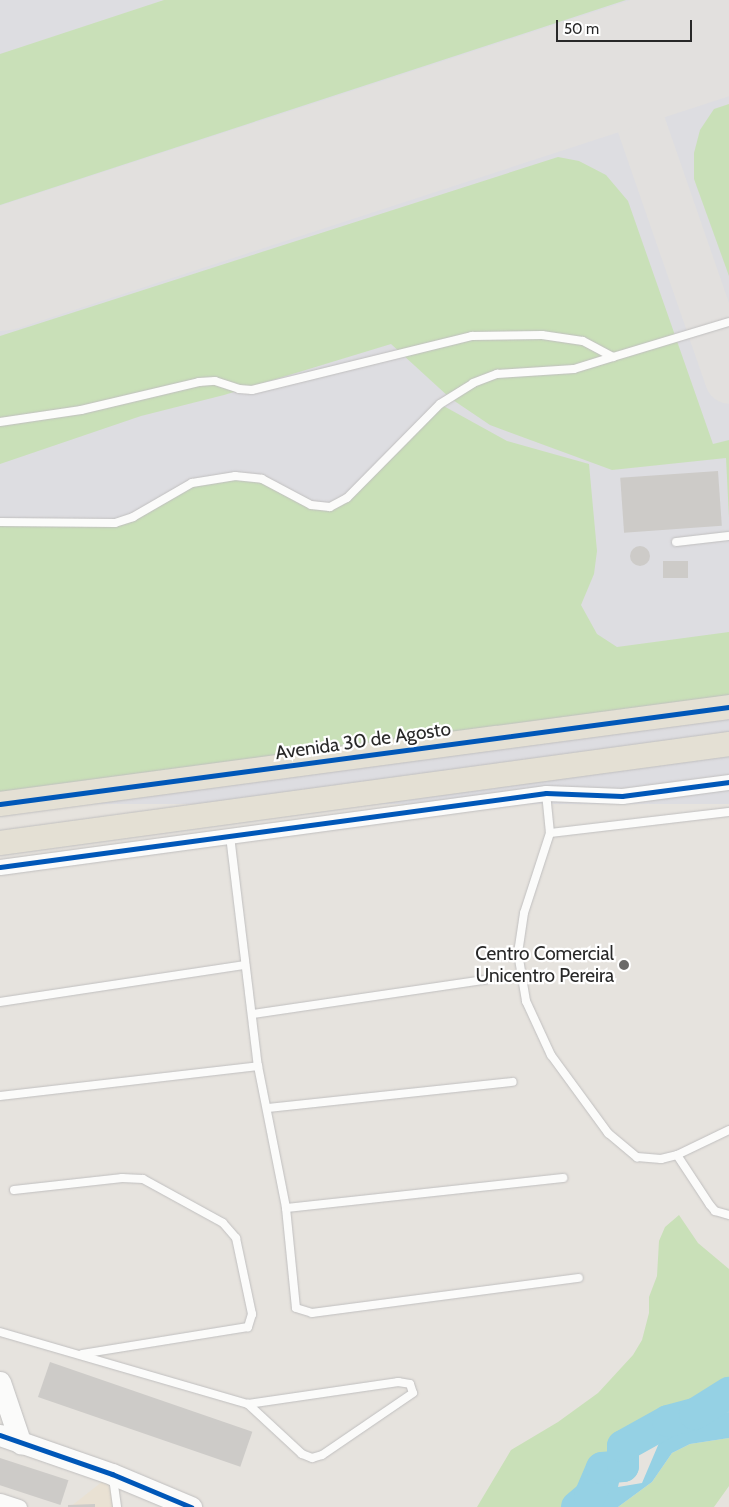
<!DOCTYPE html>
<style>
body{margin:0}
#map{position:relative;width:729px;height:1507px;overflow:hidden;background:#e6e3de;font-family:Cabin,sans-serif}
div>[style]{position:absolute}
.education>*{inset:0;background:#e9e1d3}
.airport>*{inset:0;background:#dddde1;transform-origin:0 0}
.green>*{inset:0;background:#c9e0b8}
.water>*{inset:0;background:#95d1e4}
.river>*{height:32px;margin:-16px;padding:0 16px;transform-origin:16px;border-radius:16px;background:#95d1e4}
.taxiway>*{height:49px;margin:-24.5px;padding:0 24.5px;transform-origin:24.5px;border-radius:24.5px;background:#e2e0de}
.runway>*{height:122px;margin:-61px;padding:0 61px;transform-origin:61px;border-radius:61px;background:#e2e0de}
.building>*{inset:0;background:#cdcbc8;transform-origin:0 0}
.round{border-radius:50%}
.roads{filter:drop-shadow(0 0 1px #c0bfbf) drop-shadow(0 0 1px #c0bfbf)}
.lane>*{height:8px;margin:-4px;padding:0 4px;transform-origin:4px;border-radius:4px;background:#fbfbfa}
.street>*{height:15px;margin:-7.5px;padding:0 7.5px;transform-origin:7.5px;border-radius:7.5px;background:#fbfbfa}
.secondary>*{height:21px;margin:-10.5px;padding:0 10.5px;transform-origin:10.5px;border-radius:10.5px;background:#fbfbfa}
.primary>*{height:24px;margin:-12px;padding:0 12px;transform-origin:12px;border-radius:12px;background:#e4e0d4}
.cycleway>*{height:5px;margin:-2.5px;padding:0 2.5px;transform-origin:2.5px;border-radius:2.5px;background:#0057b8}
.dots>*{width:14px;height:14px;translate:-50% -50%;box-sizing:border-box;border:2px solid #fff;border-radius:50%}
span{translate:-50% -50%;white-space:nowrap;text-align:center;line-height:1.15;-webkit-text-stroke:4.5px #fff;paint-order:stroke}
.street-label{font-size:19px;color:#282828}
.poi-label{font-size:19px;color:#282828}
.right{translate:-100% -50%;text-align:right}
.scale{position:absolute;left:556px;top:20px;width:136px;height:22px;box-sizing:border-box;border:2px solid #282828;border-top:0;padding-left:6px;font-size:15px;line-height:18px;white-space:nowrap;color:#282828;-webkit-text-stroke:4px #fff;paint-order:stroke}
</style>
<div id="map">
<div class="education">
<i style="clip-path:polygon(112px 1474px,117px 1507px,70px 1507px,89px 1492px)"></i>
</div>
<div class="airport">
<i style="left:0;top:0;width:729px;height:804px"></i>
</div>
<div class="green">
<i style="clip-path:polygon(164px 0,626px 0,0 205px,0 54px)"></i>
<i style="clip-path:polygon(729px 104px,729px 276px,694px 179px,694px 153px,700px 130px,714px 109px)"></i>
<i style="clip-path:polygon(558px 157px,579px 161px,606px 175px,628px 201px,713px 444px,729px 440px,729px 518px,726px 458px,612px 470px,490px 425px,450px 398px,391px 344px,224px 395px,141px 416px,0 464px,0 336px)"></i>
<i style="clip-path:polygon(440px 404px,507px 441px,589px 464px,597px 551px,594px 574px,581px 605px,597px 634px,617px 647px,729px 632px,729px 707px,0 804px,0 522px,115px 523px,192px 483px,250px 477px,311px 505px,340px 503px)"></i>
<i style="clip-path:polygon(679px 1215px,698px 1243px,729px 1269px,729px 1412px,668px 1421px,624px 1446px,602px 1468px,586px 1507px,477px 1507px,511px 1450px,558px 1422px,598px 1393px,633px 1355px,642px 1340px,649px 1313px,649px 1297px,657px 1276px,659px 1241px,665px 1227px)"></i>
<i style="clip-path:polygon(729px 1438px,729px 1486px,714px 1507px,618px 1507px,652px 1482px,672px 1453px,690px 1444px)"></i>
</div>
<div class="water">
<i style="clip-path:polygon(evenodd,729px 1412px,729px 1438px,690px 1444px,672px 1453px,652px 1482px,618px 1507px,586px 1507px,602px 1468px,623px 1446px,668px 1421px,729px 1412px,651px 1443px,659px 1443px,642px 1483px,618px 1487px,623px 1465px,651px 1443px)"></i>
</div>
<div class="river">
<i style="left:577px;top:1507px;width:17px;rotate:-40deg"></i>
<i style="left:590px;top:1496px;width:30px;rotate:-67deg"></i>
<i style="left:602px;top:1468px;width:21px;rotate:-5deg"></i>
<i style="left:623px;top:1466px;width:20px;rotate:-90deg"></i>
<i style="left:623px;top:1446px;width:51px;rotate:-29.1deg"></i>
<i style="left:668px;top:1421px;width:28px;rotate:-15deg"></i>
<i style="left:695px;top:1414px;width:40px;rotate:-32deg"></i>
</div>
<div class="taxiway">
<i style="left:621px;top:67px;width:330px;rotate:70.9deg"></i>
</div>
<div class="runway">
<i style="left:0;top:270px;width:767px;rotate:-18.08deg"></i>
</div>
<div class="building">
<i style="left:718px;top:471px;width:55px;height:98px;rotate:86deg"></i>
<i class="round" style="left:630px;top:546px;width:20px;height:20px"></i>
<i style="left:688px;top:561px;width:17px;height:25px;rotate:90deg"></i>
<i style="left:50px;top:1362px;width:214px;height:37px;rotate:19deg"></i>
<i style="left:0;top:1458px;width:72px;height:26px;rotate:18deg"></i>
<i style="clip-path:polygon(95px 1504px,95px 1507px,68px 1507px,68px 1505px)"></i>
</div>
<div class="roads">
<div class="lane">
<i style="left:0;top:422px;width:82px;rotate:-8.4deg"></i>
<i style="left:81px;top:410px;width:121px;rotate:-13.3deg"></i>
<i style="left:199px;top:382px;width:16px;rotate:-4deg"></i>
<i style="left:215px;top:381px;width:25px;rotate:18deg"></i>
<i style="left:239px;top:389px;width:13px;rotate:4deg"></i>
<i style="left:252px;top:390px;width:227px;rotate:-13.8deg"></i>
<i style="left:472px;top:336px;width:70px;rotate:-0.8deg"></i>
<i style="left:542px;top:335px;width:41px;rotate:8.3deg"></i>
<i style="left:583px;top:341px;width:34px;rotate:28deg"></i>
<i style="left:613px;top:357px;width:121px;rotate:-16.8deg"></i>
<i style="left:0;top:522px;width:115px;rotate:0.5deg"></i>
<i style="left:115px;top:523px;width:19px;rotate:-18deg"></i>
<i style="left:133px;top:517px;width:68px;rotate:-30deg"></i>
<i style="left:192px;top:483px;width:44px;rotate:-9.2deg"></i>
<i style="left:235px;top:476px;width:27px;rotate:6deg"></i>
<i style="left:262px;top:479px;width:55px;rotate:28deg"></i>
<i style="left:311px;top:505px;width:19px;rotate:6deg"></i>
<i style="left:330px;top:507px;width:19px;rotate:-28deg"></i>
<i style="left:347px;top:498px;width:132px;rotate:-45.3deg"></i>
<i style="left:440px;top:404px;width:39px;rotate:-32deg"></i>
<i style="left:473px;top:383px;width:26px;rotate:-21deg"></i>
<i style="left:497px;top:374px;width:77px;rotate:-3.7deg"></i>
<i style="left:574px;top:369px;width:41px;rotate:-17.1deg"></i>
<i style="left:676px;top:542px;width:53px;rotate:-6.5deg"></i>
<i style="left:546px;top:793px;width:40px;rotate:84.3deg"></i>
<i style="left:550px;top:833px;width:84px;rotate:108deg"></i>
<i style="left:524px;top:913px;width:40px;rotate:98.5deg"></i>
<i style="left:518px;top:953px;width:49px;rotate:80.5deg"></i>
<i style="left:526px;top:1001px;width:60px;rotate:65.2deg"></i>
<i style="left:551px;top:1055px;width:97px;rotate:53.8deg"></i>
<i style="left:608px;top:1133px;width:38px;rotate:40deg"></i>
<i style="left:637px;top:1157px;width:24px;rotate:5deg"></i>
<i style="left:661px;top:1159px;width:16px;rotate:-14deg"></i>
<i style="left:677px;top:1155px;width:58px;rotate:-25.7deg"></i>
<i style="left:550px;top:833px;width:180px;rotate:-6.7deg"></i>
<i style="left:230px;top:836px;width:232px;rotate:83.1deg"></i>
<i style="left:258px;top:1066px;width:145px;rotate:78.8deg"></i>
<i style="left:286px;top:1208px;width:100px;rotate:84.3deg"></i>
<i style="left:296px;top:1308px;width:17px;rotate:17deg"></i>
<i style="left:312px;top:1313px;width:269px;rotate:-7.5deg"></i>
<i style="left:0;top:1002px;width:248px;rotate:-8.6deg"></i>
<i style="left:253px;top:1014px;width:239px;rotate:-8.4deg"></i>
<i style="left:0;top:1096px;width:260px;rotate:-6.6deg"></i>
<i style="left:268px;top:1108px;width:246px;rotate:-6.1deg"></i>
<i style="left:677px;top:1155px;width:60px;rotate:56.6deg"></i>
<i style="left:710px;top:1205px;width:8px;rotate:50deg"></i>
<i style="left:715px;top:1211px;width:15px;rotate:16deg"></i>
<i style="left:14px;top:1190px;width:109px;rotate:-6.3deg"></i>
<i style="left:122px;top:1178px;width:21px;rotate:3deg"></i>
<i style="left:143px;top:1179px;width:91px;rotate:28.8deg"></i>
<i style="left:223px;top:1223px;width:20px;rotate:49deg"></i>
<i style="left:236px;top:1238px;width:78px;rotate:78.1deg"></i>
<i style="left:252px;top:1314px;width:14px;rotate:107deg"></i>
<i style="left:248px;top:1327px;width:168px;rotate:170.8deg"></i>
<i style="left:286px;top:1208px;width:279px;rotate:-6.2deg"></i>
<i style="left:0;top:1332px;width:258px;rotate:16.2deg"></i>
<i style="left:248px;top:1404px;width:152px;rotate:-8.3deg"></i>
<i style="left:398px;top:1382px;width:12px;rotate:9deg"></i>
<i style="left:410px;top:1384px;width:9px;rotate:72deg"></i>
<i style="left:413px;top:1393px;width:110px;rotate:145.7deg"></i>
<i style="left:322px;top:1455px;width:10px;rotate:163deg"></i>
<i style="left:312px;top:1458px;width:11px;rotate:-158deg"></i>
<i style="left:302px;top:1454px;width:74px;rotate:-137.2deg"></i>
<i style="left:113px;top:1478px;width:29px;rotate:82deg"></i>
</div>
<div class="street">
<i style="left:0;top:867px;width:551px;rotate:-7.72deg"></i>
<i style="left:546px;top:793px;width:76px;rotate:2.3deg"></i>
<i style="left:622px;top:796px;width:108px;rotate:-7.5deg"></i>
<i style="left:0;top:1501px;width:20px;rotate:18deg"></i>
</div>
<div class="secondary">
<i style="left:0;top:1382px;width:65px;rotate:71.3deg"></i>
<i style="left:0;top:1435px;width:119px;rotate:19.2deg"></i>
<i style="left:112px;top:1474px;width:86px;rotate:22.7deg"></i>
</div>
<div class="primary">
<i style="left:0;top:804px;width:735px;rotate:-7.58deg"></i>
<i style="left:0;top:843px;width:736px;rotate:-7.73deg"></i>
</div>
</div>
<div class="cycleway">
<i style="left:0;top:804px;width:735px;rotate:-7.58deg"></i>
<i style="left:0;top:867px;width:551px;rotate:-7.72deg"></i>
<i style="left:546px;top:793px;width:76px;rotate:2.3deg"></i>
<i style="left:622px;top:796px;width:108px;rotate:-7.5deg"></i>
<i style="left:0;top:1435px;width:119px;rotate:19.2deg"></i>
<i style="left:112px;top:1474px;width:86px;rotate:22.7deg"></i>
</div>
<div class="dots">
<i style="left:624px;top:965px;background:#6a6968"></i>
</div>
<div class="street-label">
<span style="left:363px;top:741px;rotate:-8deg">Avenida 30 de Agosto</span>
</div>
<div class="poi-label">
<span class="right" style="left:614px;top:965px">Centro Comercial<br>Unicentro Pereira</span>
</div>
<div class="scale">50 m</div>
</div>
